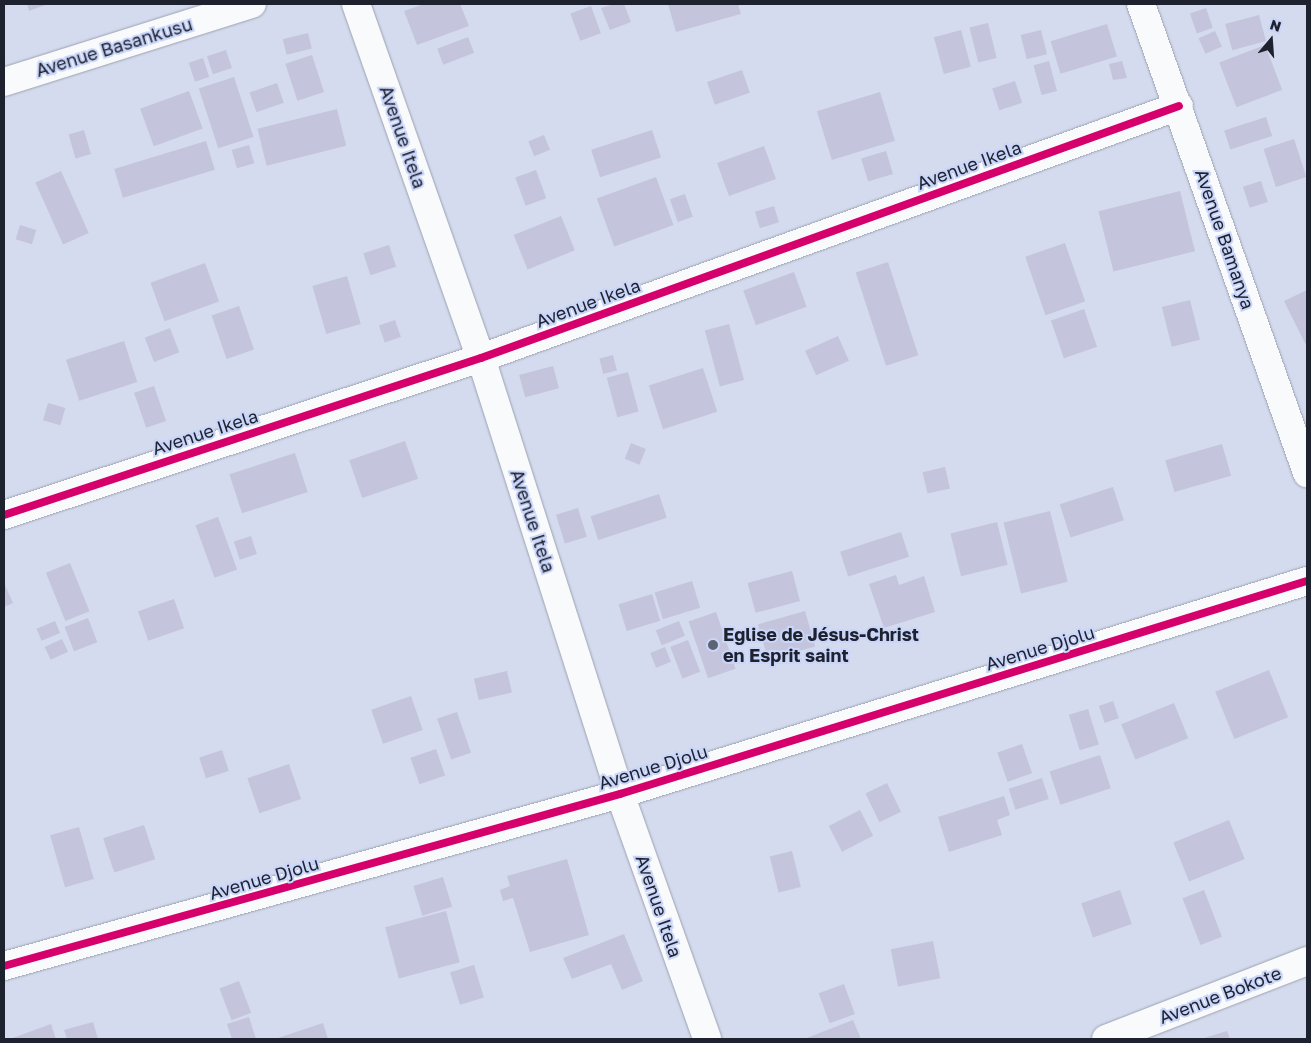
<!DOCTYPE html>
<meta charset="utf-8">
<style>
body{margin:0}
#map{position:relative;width:1311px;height:1043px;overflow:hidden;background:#d4dbee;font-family:"Golos Text",sans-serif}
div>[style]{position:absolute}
.building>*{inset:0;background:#c4c4dd;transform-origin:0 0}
.roads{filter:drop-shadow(0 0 1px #9ca1b0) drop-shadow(0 0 1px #9ca1b0)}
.street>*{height:28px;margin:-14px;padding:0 14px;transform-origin:14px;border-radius:14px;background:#f9fafc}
.secondary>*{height:28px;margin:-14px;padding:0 14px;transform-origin:14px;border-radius:14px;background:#f9fafc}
.cycleway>*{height:8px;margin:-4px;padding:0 4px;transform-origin:4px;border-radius:4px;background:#d6006c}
.dots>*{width:14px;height:14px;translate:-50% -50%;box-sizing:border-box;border:2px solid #c9d5f9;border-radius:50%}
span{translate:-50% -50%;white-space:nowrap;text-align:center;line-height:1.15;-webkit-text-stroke:4px #c9d5f9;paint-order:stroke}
.street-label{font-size:18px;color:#1e222f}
.poi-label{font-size:18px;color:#1e222f;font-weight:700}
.left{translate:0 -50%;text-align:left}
.frame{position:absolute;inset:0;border:5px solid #1e222f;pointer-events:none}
.north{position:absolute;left:1246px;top:15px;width:50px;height:50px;-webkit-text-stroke:4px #c9d5f9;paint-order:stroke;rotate:18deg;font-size:14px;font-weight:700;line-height:20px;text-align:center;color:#1e222f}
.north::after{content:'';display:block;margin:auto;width:18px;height:22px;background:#1e222f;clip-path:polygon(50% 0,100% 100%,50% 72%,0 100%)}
</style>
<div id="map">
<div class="building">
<i style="clip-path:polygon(27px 4px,48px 4px,29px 11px)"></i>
<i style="clip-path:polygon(424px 4px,460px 4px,469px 26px,417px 45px,404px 11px)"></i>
<i style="clip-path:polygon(614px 4px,624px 4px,631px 22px,610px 30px,601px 8px)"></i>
<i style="clip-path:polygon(668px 4px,738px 4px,741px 14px,676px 32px)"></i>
<i style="left:591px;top:6px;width:29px;height:22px;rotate:70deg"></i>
<i style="left:1206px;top:8px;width:21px;height:17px;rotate:71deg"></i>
<i style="left:1259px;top:15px;width:27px;height:35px;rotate:75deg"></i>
<i style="left:988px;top:23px;width:36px;height:19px;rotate:76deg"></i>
<i style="left:1107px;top:24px;width:34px;height:59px;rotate:73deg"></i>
<i style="left:961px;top:30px;width:38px;height:28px;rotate:75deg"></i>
<i style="left:1041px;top:30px;width:25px;height:21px;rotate:76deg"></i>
<i style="left:1215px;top:31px;width:17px;height:18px;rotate:66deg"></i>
<i style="left:308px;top:33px;width:16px;height:26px;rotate:76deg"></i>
<i style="left:468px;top:37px;width:17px;height:33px;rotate:69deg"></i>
<i style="left:1265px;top:45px;width:48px;height:49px;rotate:69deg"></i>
<i style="left:226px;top:50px;width:19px;height:20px;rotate:72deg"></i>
<i style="left:312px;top:55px;width:39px;height:28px;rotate:72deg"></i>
<i style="left:203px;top:58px;width:20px;height:15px;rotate:72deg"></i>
<i style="left:1049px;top:61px;width:31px;height:16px;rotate:75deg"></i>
<i style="clip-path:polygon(1122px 61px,1127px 78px,1113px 80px,1109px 64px)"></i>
<i style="left:742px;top:70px;width:24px;height:37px;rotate:71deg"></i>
<i style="left:234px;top:77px;width:63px;height:37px;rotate:72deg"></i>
<i style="left:1015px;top:81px;width:23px;height:24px;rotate:72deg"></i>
<i style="left:277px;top:83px;width:21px;height:29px;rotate:71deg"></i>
<i style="left:189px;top:91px;width:40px;height:52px;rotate:70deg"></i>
<i style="left:880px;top:92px;width:51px;height:66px;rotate:73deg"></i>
<i style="left:337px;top:109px;width:38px;height:82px;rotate:76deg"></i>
<i style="left:1266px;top:117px;width:20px;height:44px;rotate:72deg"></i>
<i style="left:84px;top:130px;width:25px;height:16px;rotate:74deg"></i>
<i style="left:652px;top:130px;width:29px;height:64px;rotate:72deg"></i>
<i style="left:544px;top:135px;width:16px;height:17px;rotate:68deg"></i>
<i style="left:1294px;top:139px;width:40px;height:32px;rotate:72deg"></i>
<i style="left:206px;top:141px;width:30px;height:96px;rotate:73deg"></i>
<i style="left:249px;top:145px;width:19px;height:18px;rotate:74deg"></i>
<i style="left:764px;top:146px;width:35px;height:50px;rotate:70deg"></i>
<i style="left:886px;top:151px;width:24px;height:26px;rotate:73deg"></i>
<i style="left:536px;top:170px;width:30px;height:22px;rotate:70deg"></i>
<i style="left:61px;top:171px;width:68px;height:28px;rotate:66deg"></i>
<i style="left:656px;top:177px;width:51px;height:63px;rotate:70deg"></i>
<i style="left:1261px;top:181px;width:22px;height:19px;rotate:72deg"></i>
<i style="left:1180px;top:191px;width:62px;height:84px;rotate:76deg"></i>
<i style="left:685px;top:194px;width:24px;height:16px;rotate:71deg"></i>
<i style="left:774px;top:206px;width:17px;height:20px;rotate:73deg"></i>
<i style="left:561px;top:216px;width:37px;height:51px;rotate:68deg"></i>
<i style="left:20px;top:225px;width:17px;height:15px;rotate:17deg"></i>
<i style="left:1065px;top:243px;width:62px;height:42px;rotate:71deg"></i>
<i style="left:389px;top:245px;width:23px;height:27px;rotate:72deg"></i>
<i style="left:888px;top:262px;width:98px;height:34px;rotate:72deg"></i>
<i style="left:205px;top:263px;width:41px;height:58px;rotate:70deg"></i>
<i style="left:794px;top:272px;width:37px;height:54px;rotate:70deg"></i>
<i style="left:347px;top:276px;width:50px;height:36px;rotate:74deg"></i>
<i style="clip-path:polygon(1307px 290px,1307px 347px,1284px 301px)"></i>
<i style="left:1190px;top:300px;width:41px;height:29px;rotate:76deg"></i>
<i style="left:239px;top:306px;width:46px;height:29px;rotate:71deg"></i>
<i style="left:1084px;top:309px;width:40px;height:35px;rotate:71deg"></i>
<i style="left:395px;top:320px;width:18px;height:17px;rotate:71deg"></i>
<i style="left:729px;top:324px;width:58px;height:25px;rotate:75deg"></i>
<i style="left:170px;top:328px;width:26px;height:27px;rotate:69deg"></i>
<i style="left:838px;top:336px;width:27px;height:36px;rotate:66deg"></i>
<i style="left:124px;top:341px;width:43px;height:61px;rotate:72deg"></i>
<i style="left:613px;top:355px;width:16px;height:14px;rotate:76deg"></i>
<i style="left:553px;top:366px;width:23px;height:35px;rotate:75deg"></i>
<i style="left:703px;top:368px;width:46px;height:57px;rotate:72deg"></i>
<i style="left:628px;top:372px;width:41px;height:22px;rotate:75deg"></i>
<i style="left:154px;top:386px;width:37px;height:21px;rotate:71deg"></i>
<i style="left:48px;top:403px;width:18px;height:18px;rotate:16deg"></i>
<i style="left:405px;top:441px;width:40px;height:59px;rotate:71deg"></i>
<i style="left:631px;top:443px;width:16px;height:17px;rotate:22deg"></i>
<i style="left:1222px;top:444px;width:33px;height:59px;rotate:74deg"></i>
<i style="left:295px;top:453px;width:41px;height:69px;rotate:72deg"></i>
<i style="left:945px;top:467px;width:22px;height:23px;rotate:77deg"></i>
<i style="left:1113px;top:487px;width:35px;height:56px;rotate:72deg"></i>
<i style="left:659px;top:494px;width:25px;height:72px;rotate:72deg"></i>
<i style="left:578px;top:508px;width:30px;height:23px;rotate:73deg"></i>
<i style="left:1050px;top:511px;width:73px;height:48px;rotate:76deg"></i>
<i style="left:218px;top:517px;width:56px;height:24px;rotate:70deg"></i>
<i style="left:997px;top:522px;width:44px;height:48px;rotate:76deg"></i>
<i style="left:901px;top:532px;width:26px;height:64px;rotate:72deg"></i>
<i style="left:251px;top:536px;width:19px;height:18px;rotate:72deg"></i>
<i style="left:70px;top:563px;width:52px;height:26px;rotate:68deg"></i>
<i style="left:792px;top:571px;width:31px;height:46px;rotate:75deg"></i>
<i style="clip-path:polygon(896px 575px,899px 585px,924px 576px,935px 612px,884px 628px,869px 584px)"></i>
<i style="left:692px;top:581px;width:28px;height:39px;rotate:73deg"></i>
<i style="clip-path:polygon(4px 583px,13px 603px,4px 607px)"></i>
<i style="left:652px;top:594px;width:28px;height:35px;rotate:73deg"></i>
<i style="left:174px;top:599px;width:31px;height:38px;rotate:71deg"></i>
<i style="left:805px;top:611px;width:37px;height:49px;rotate:74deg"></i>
<i style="left:716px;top:612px;width:60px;height:29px;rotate:71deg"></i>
<i style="left:88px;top:618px;width:26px;height:25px;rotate:69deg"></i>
<i style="left:55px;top:621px;width:13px;height:20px;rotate:67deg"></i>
<i style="left:679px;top:621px;width:16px;height:25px;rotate:68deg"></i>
<i style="left:62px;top:639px;width:14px;height:19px;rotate:65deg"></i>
<i style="left:688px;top:640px;width:34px;height:19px;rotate:69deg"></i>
<i style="left:665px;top:647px;width:16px;height:16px;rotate:68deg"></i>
<i style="left:1269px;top:670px;width:51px;height:58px;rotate:68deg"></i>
<i style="left:507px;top:671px;width:22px;height:34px;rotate:77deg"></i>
<i style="left:411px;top:696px;width:36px;height:42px;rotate:71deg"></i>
<i style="left:1113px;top:701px;width:18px;height:15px;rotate:71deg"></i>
<i style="left:1174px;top:703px;width:38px;height:57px;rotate:68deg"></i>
<i style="left:1088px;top:709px;width:37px;height:20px;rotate:73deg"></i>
<i style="left:457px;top:712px;width:43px;height:21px;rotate:71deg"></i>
<i style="left:1022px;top:744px;width:31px;height:26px;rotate:71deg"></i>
<i style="left:436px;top:749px;width:28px;height:27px;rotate:71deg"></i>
<i style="left:222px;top:750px;width:22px;height:24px;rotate:72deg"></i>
<i style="left:1100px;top:755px;width:35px;height:53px;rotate:72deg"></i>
<i style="left:289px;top:764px;width:37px;height:44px;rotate:71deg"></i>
<i style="left:1042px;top:778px;width:22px;height:35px;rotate:72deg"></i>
<i style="left:887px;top:783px;width:32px;height:24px;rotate:64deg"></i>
<i style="clip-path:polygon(1004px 796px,1010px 815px,997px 820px,1002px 835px,949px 852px,938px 817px)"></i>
<i style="left:860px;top:810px;width:29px;height:35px;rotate:63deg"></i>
<i style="left:1229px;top:820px;width:42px;height:60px;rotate:68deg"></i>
<i style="left:144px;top:825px;width:36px;height:43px;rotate:72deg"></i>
<i style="left:79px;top:827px;width:54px;height:30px;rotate:74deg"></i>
<i style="left:792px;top:851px;width:37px;height:23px;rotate:76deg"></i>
<i style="clip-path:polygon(567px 859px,589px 935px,530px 952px,513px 898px,503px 901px,500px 890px,510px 886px,507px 876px)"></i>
<i style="left:443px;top:877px;width:31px;height:31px;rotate:73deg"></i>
<i style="left:1120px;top:890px;width:36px;height:41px;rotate:71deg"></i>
<i style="left:1204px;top:890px;width:50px;height:23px;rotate:69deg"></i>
<i style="left:446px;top:911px;width:53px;height:63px;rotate:75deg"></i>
<i style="clip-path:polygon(624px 934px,643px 981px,622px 990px,611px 964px,572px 979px,563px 958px)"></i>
<i style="left:933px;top:941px;width:38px;height:43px;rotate:79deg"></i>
<i style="left:474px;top:965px;width:34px;height:25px;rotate:73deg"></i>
<i style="left:239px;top:981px;width:34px;height:21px;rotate:69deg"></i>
<i style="left:844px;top:984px;width:32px;height:27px;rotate:70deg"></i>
<i style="clip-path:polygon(249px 1017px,256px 1039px,232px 1039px,227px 1024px)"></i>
<i style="clip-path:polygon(853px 1020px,861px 1039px,804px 1039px)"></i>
<i style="clip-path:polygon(93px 1022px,98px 1039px,67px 1039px,64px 1030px)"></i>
<i style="clip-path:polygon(323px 1023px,328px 1039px,275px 1039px)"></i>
<i style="clip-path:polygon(51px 1024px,56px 1039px,10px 1039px)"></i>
<i style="clip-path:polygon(1227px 1031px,1230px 1039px,1201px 1039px)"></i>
</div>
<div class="roads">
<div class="street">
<i style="left:1141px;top:4px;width:498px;rotate:70.5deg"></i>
<i style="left:4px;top:82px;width:260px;rotate:-17.5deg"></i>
<i style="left:4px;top:515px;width:502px;rotate:-18.22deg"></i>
<i style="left:481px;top:358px;width:742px;rotate:-19.85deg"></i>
<i style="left:4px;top:966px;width:640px;rotate:-15.6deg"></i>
<i style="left:620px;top:794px;width:719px;rotate:-17.23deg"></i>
<i style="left:1106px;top:1039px;width:216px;rotate:-21.2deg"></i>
</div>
<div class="secondary">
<i style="left:356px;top:4px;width:375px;rotate:70.6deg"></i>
<i style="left:481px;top:358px;width:458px;rotate:72.3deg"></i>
<i style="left:620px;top:794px;width:260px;rotate:70.4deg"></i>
</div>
</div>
<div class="cycleway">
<i style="left:4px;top:515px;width:502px;rotate:-18.22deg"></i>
<i style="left:481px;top:358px;width:742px;rotate:-19.85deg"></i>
<i style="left:4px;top:966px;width:640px;rotate:-15.6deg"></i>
<i style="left:620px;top:794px;width:719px;rotate:-17.23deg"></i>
</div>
<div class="dots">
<i style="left:713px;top:645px;background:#5e6372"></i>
</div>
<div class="street-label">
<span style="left:114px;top:47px;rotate:-17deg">Avenue Basankusu</span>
<span style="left:403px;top:137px;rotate:71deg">Avenue Itela</span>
<span style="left:969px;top:165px;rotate:-20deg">Avenue Ikela</span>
<span style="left:1225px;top:239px;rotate:71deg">Avenue Bamanya</span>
<span style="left:588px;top:303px;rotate:-20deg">Avenue Ikela</span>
<span style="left:205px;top:432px;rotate:-18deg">Avenue Ikela</span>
<span style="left:533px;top:521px;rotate:72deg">Avenue Itela</span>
<span style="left:1040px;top:648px;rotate:-17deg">Avenue Djolu</span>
<span style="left:653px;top:767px;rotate:-17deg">Avenue Djolu</span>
<span style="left:264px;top:878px;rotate:-16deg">Avenue Djolu</span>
<span style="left:659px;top:906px;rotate:71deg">Avenue Itela</span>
<span style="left:1220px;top:995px;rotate:-21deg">Avenue Bokote</span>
</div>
<div class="poi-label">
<span class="left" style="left:723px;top:645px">Eglise de Jésus-Christ<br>en Esprit saint</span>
</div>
<div class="frame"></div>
<div class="north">N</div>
</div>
